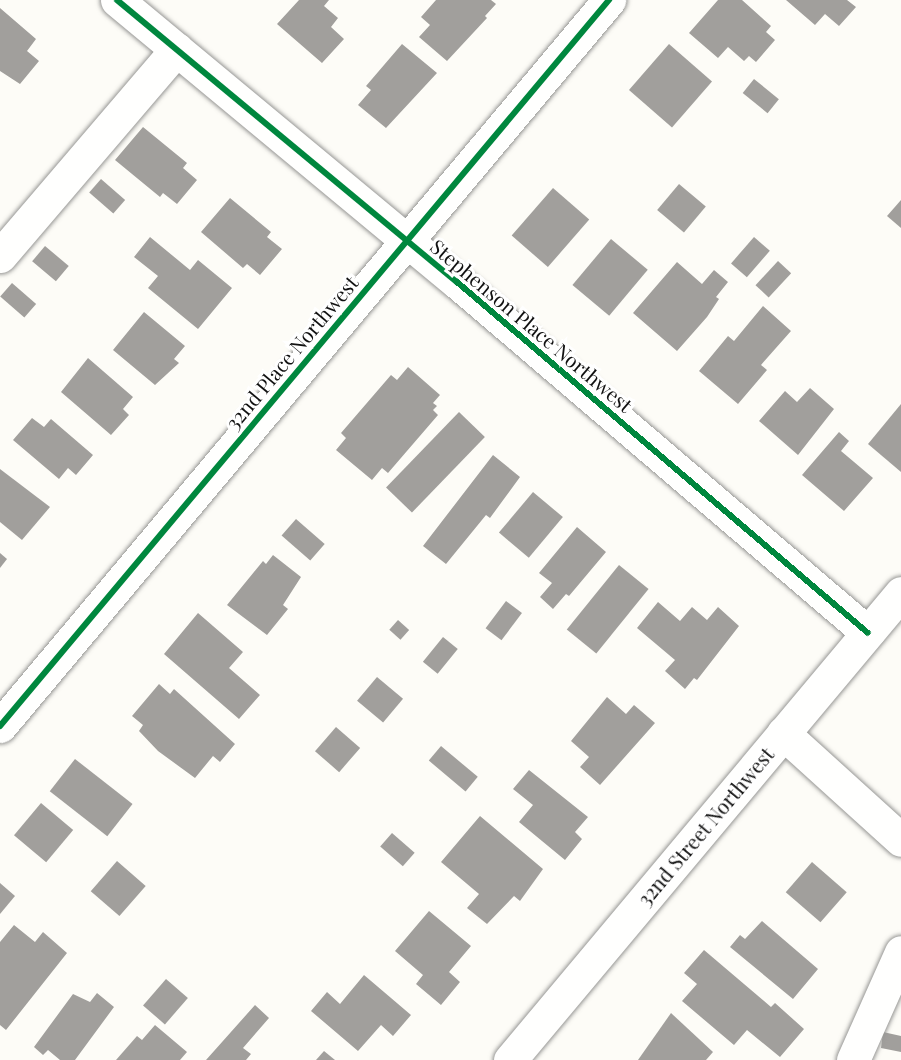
<!DOCTYPE html>
<style>
body{margin:0}
#map{position:relative;width:901px;height:1060px;overflow:hidden;background:#fdfcf7;font-family:"Playfair Display",serif}
div>[style]{position:absolute}
.building>*{inset:0;background:#a19f9c;transform-origin:0 0}
.roads{filter:drop-shadow(0 0 2px #979795) drop-shadow(0 0 2px #979795)}
.minor>*{height:33px;margin:-16.5px;padding:0 16.5px;transform-origin:16.5px;border-radius:16.5px;background:#fffffe}
.cycleway>*{height:6px;margin:-3px;padding:0 3px;transform-origin:3px;border-radius:3px;background:#00873e}
span{translate:-50% -50%;white-space:nowrap;text-align:center;line-height:1.15;-webkit-text-stroke:6px #fff;paint-order:stroke}
.street-label{font-size:20px;color:#111}
</style>
<div id="map">
<div class="building">
<i style="clip-path:polygon(299px 0,329px 0,324px 6px,338px 18px,331px 27px,344px 39px,322px 63px,277px 24px)"></i>
<i style="clip-path:polygon(436px 0,491px 0,496px 4px,485px 16px,487px 18px,447px 61px,419px 37px,430px 25px,421px 17px)"></i>
<i style="clip-path:polygon(718px 0,742px 0,771px 26px,766px 32px,775px 40px,756px 62px,749px 56px,744px 61px,728px 47px,718px 58px,689px 33px)"></i>
<i style="clip-path:polygon(786px 0,847px 0,856px 7px,839px 26px,825px 14px,815px 25px)"></i>
<i style="clip-path:polygon(0 8px,36px 39px,27px 51px,39px 61px,20px 84px,0 71px)"></i>
<i style="clip-path:polygon(402px 44px,437px 73px,386px 128px,358px 105px,371px 90px,366px 86px)"></i>
<i style="left:669px;top:44px;width:57px;height:61px;rotate:41deg"></i>
<i style="left:754px;top:79px;width:32px;height:18px;rotate:39deg"></i>
<i style="clip-path:polygon(143px 127px,187px 163px,183px 168px,197px 180px,177px 204px,163px 193px,160px 197px,115px 160px)"></i>
<i style="left:101px;top:179px;width:32px;height:18px;rotate:41deg"></i>
<i style="left:679px;top:184px;width:35px;height:34px;rotate:40deg"></i>
<i style="left:553px;top:188px;width:48px;height:63px;rotate:41deg"></i>
<i style="clip-path:polygon(230px 198px,271px 232px,267px 237px,282px 249px,260px 275px,247px 264px,243px 268px,201px 232px)"></i>
<i style="clip-path:polygon(901px 200px,901px 228px,887px 216px)"></i>
<i style="clip-path:polygon(150px 237px,190px 270px,198px 260px,232px 288px,198px 329px,148px 288px,158px 276px,134px 257px)"></i>
<i style="left:754px;top:237px;width:21px;height:35px;rotate:41deg"></i>
<i style="left:611px;top:239px;width:48px;height:60px;rotate:40deg"></i>
<i style="left:45px;top:246px;width:31px;height:20px;rotate:40deg"></i>
<i style="left:778px;top:261px;width:18px;height:33px;rotate:43deg"></i>
<i style="clip-path:polygon(677px 262px,702px 284px,714px 270px,728px 282px,716px 297px,719px 299px,707px 317px,677px 351px,633px 313px)"></i>
<i style="left:12px;top:283px;width:32px;height:18px;rotate:41deg"></i>
<i style="clip-path:polygon(763px 306px,791px 331px,761px 365px,767px 370px,738px 404px,699px 371px,728px 336px,734px 341px)"></i>
<i style="clip-path:polygon(144px 312px,185px 346px,174px 359px,179px 363px,155px 385px,113px 350px)"></i>
<i style="clip-path:polygon(88px 358px,133px 397px,123px 409px,129px 415px,111px 435px,61px 392px)"></i>
<i style="clip-path:polygon(408px 367px,440px 395px,433px 403px,437px 406px,433px 410px,438px 415px,388px 473px,382px 468px,372px 480px,336px 450px,346px 438px,341px 433px,391px 375px,397px 380px)"></i>
<i style="clip-path:polygon(810px 388px,834px 409px,798px 455px,759px 421px,785px 391px,797px 402px)"></i>
<i style="clip-path:polygon(901px 404px,901px 472px,868px 444px)"></i>
<i style="left:459px;top:412px;width:36px;height:105px;rotate:44deg"></i>
<i style="clip-path:polygon(32px 418px,44px 427px,51px 419px,93px 455px,76px 475px,68px 468px,59px 479px,13px 440px)"></i>
<i style="clip-path:polygon(839px 432px,849px 441px,841px 451px,873px 478px,844px 511px,802px 475px)"></i>
<i style="clip-path:polygon(493px 455px,520px 477px,490px 518px,486px 515px,446px 564px,423px 546px)"></i>
<i style="clip-path:polygon(0 469px,50px 507px,22px 540px,0 522px)"></i>
<i style="left:533px;top:492px;width:39px;height:53px;rotate:40deg"></i>
<i style="left:296px;top:519px;width:38px;height:22px;rotate:41deg"></i>
<i style="clip-path:polygon(577px 527px,606px 552px,569px 596px,566px 594px,553px 609px,540px 597px,552px 583px,539px 573px)"></i>
<i style="clip-path:polygon(0 553px,7px 559px,0 568px)"></i>
<i style="clip-path:polygon(273px 555px,301px 577px,283px 605px,288px 609px,267px 635px,227px 605px,263px 561px,266px 564px)"></i>
<i style="left:619px;top:565px;width:38px;height:83px;rotate:39deg"></i>
<i style="left:506px;top:601px;width:20px;height:34px;rotate:37deg"></i>
<i style="clip-path:polygon(658px 602px,680px 621px,692px 607px,707px 620px,718px 607px,739px 626px,697px 680px,694px 678px,685px 689px,665px 671px,675px 660px,637px 628px)"></i>
<i style="clip-path:polygon(198px 613px,243px 652px,229px 668px,260px 695px,239px 719px,164px 654px)"></i>
<i style="left:398px;top:620px;width:15px;height:13px;rotate:42deg"></i>
<i style="left:443px;top:637px;width:19px;height:32px;rotate:39deg"></i>
<i style="left:377px;top:677px;width:34px;height:31px;rotate:40deg"></i>
<i style="clip-path:polygon(159px 684px,170px 694px,174px 689px,235px 744px,220px 762px,213px 756px,195px 778px,158px 751px,139px 731px,143px 725px,132px 716px)"></i>
<i style="clip-path:polygon(607px 697px,626px 714px,634px 705px,655px 723px,600px 785px,580px 767px,589px 757px,571px 741px)"></i>
<i style="left:336px;top:727px;width:32px;height:32px;rotate:41deg"></i>
<i style="left:441px;top:746px;width:48px;height:19px;rotate:40deg"></i>
<i style="left:75px;top:759px;width:73px;height:41px;rotate:38deg"></i>
<i style="clip-path:polygon(529px 770px,588px 817px,575px 832px,582px 839px,565px 860px,519px 822px,533px 805px,513px 789px)"></i>
<i style="left:41px;top:803px;width:42px;height:42px;rotate:40deg"></i>
<i style="clip-path:polygon(480px 816px,543px 869px,520px 901px,514px 896px,487px 924px,467px 908px,479px 894px,441px 862px)"></i>
<i style="left:392px;top:833px;width:30px;height:18px;rotate:41deg"></i>
<i style="left:117px;top:861px;width:38px;height:40px;rotate:41deg"></i>
<i style="left:812px;top:862px;width:46px;height:40px;rotate:41deg"></i>
<i style="clip-path:polygon(0 883px,15px 896px,0 914px)"></i>
<i style="clip-path:polygon(429px 911px,471px 946px,449px 972px,460px 982px,441px 1005px,416px 984px,423px 975px,395px 951px)"></i>
<i style="clip-path:polygon(762px 921px,818px 969px,793px 999px,730px 947px,740px 935px,745px 939px)"></i>
<i style="clip-path:polygon(14px 925px,35px 942px,43px 932px,67px 953px,6px 1030px,0 1025px,0 942px)"></i>
<i style="clip-path:polygon(704px 950px,771px 1007px,775px 1003px,804px 1029px,780px 1057px,747px 1030px,734px 1045px,682px 1001px,697px 984px,684px 973px)"></i>
<i style="clip-path:polygon(364px 975px,411px 1015px,393px 1036px,381px 1025px,358px 1051px,311px 1011px,327px 992px,340px 1004px)"></i>
<i style="left:166px;top:979px;width:29px;height:35px;rotate:41deg"></i>
<i style="clip-path:polygon(97px 993px,114px 1007px,75px 1060px,60px 1060px,48px 1050px,43px 1055px,34px 1047px,73px 994px,90px 1002px)"></i>
<i style="clip-path:polygon(255px 1005px,269px 1018px,243px 1048px,251px 1054px,246px 1060px,206px 1060px)"></i>
<i style="clip-path:polygon(671px 1013px,713px 1052px,706px 1060px,638px 1060px)"></i>
<i style="clip-path:polygon(155px 1025px,187px 1052px,180px 1060px,116px 1060px,137px 1036px,142px 1040px)"></i>
<i style="clip-path:polygon(883px 1032px,901px 1036px,901px 1052px,881px 1048px)"></i>
<i style="clip-path:polygon(324px 1051px,335px 1060px,316px 1060px)"></i>
</div>
<div class="roads">
<div class="minor">
<i style="left:117px;top:0;width:442px;rotate:39.7deg"></i>
<i style="left:457px;top:282px;width:540px;rotate:40.5deg"></i>
<i style="left:0;top:256px;width:272px;rotate:-49.5deg"></i>
<i style="left:0;top:726px;width:948px;rotate:-50.01deg"></i>
<i style="left:783px;top:733px;width:159px;rotate:42.2deg"></i>
<i style="left:510px;top:1060px;width:609px;rotate:-50.06deg"></i>
<i style="left:853px;top:1060px;width:118px;rotate:-66deg"></i>
</div>
</div>
<div class="cycleway">
<i style="left:117px;top:0;width:442px;rotate:39.7deg"></i>
<i style="left:457px;top:282px;width:540px;rotate:40.5deg"></i>
<i style="left:0;top:726px;width:948px;rotate:-50.01deg"></i>
</div>
<div class="street-label">
<span style="left:532px;top:325px;rotate:40deg">Stephenson Place Northwest</span>
<span style="left:291px;top:352px;rotate:-50deg">32nd Place Northwest</span>
<span style="left:705px;top:826px;rotate:-50deg">32nd Street Northwest</span>
</div>
</div>
